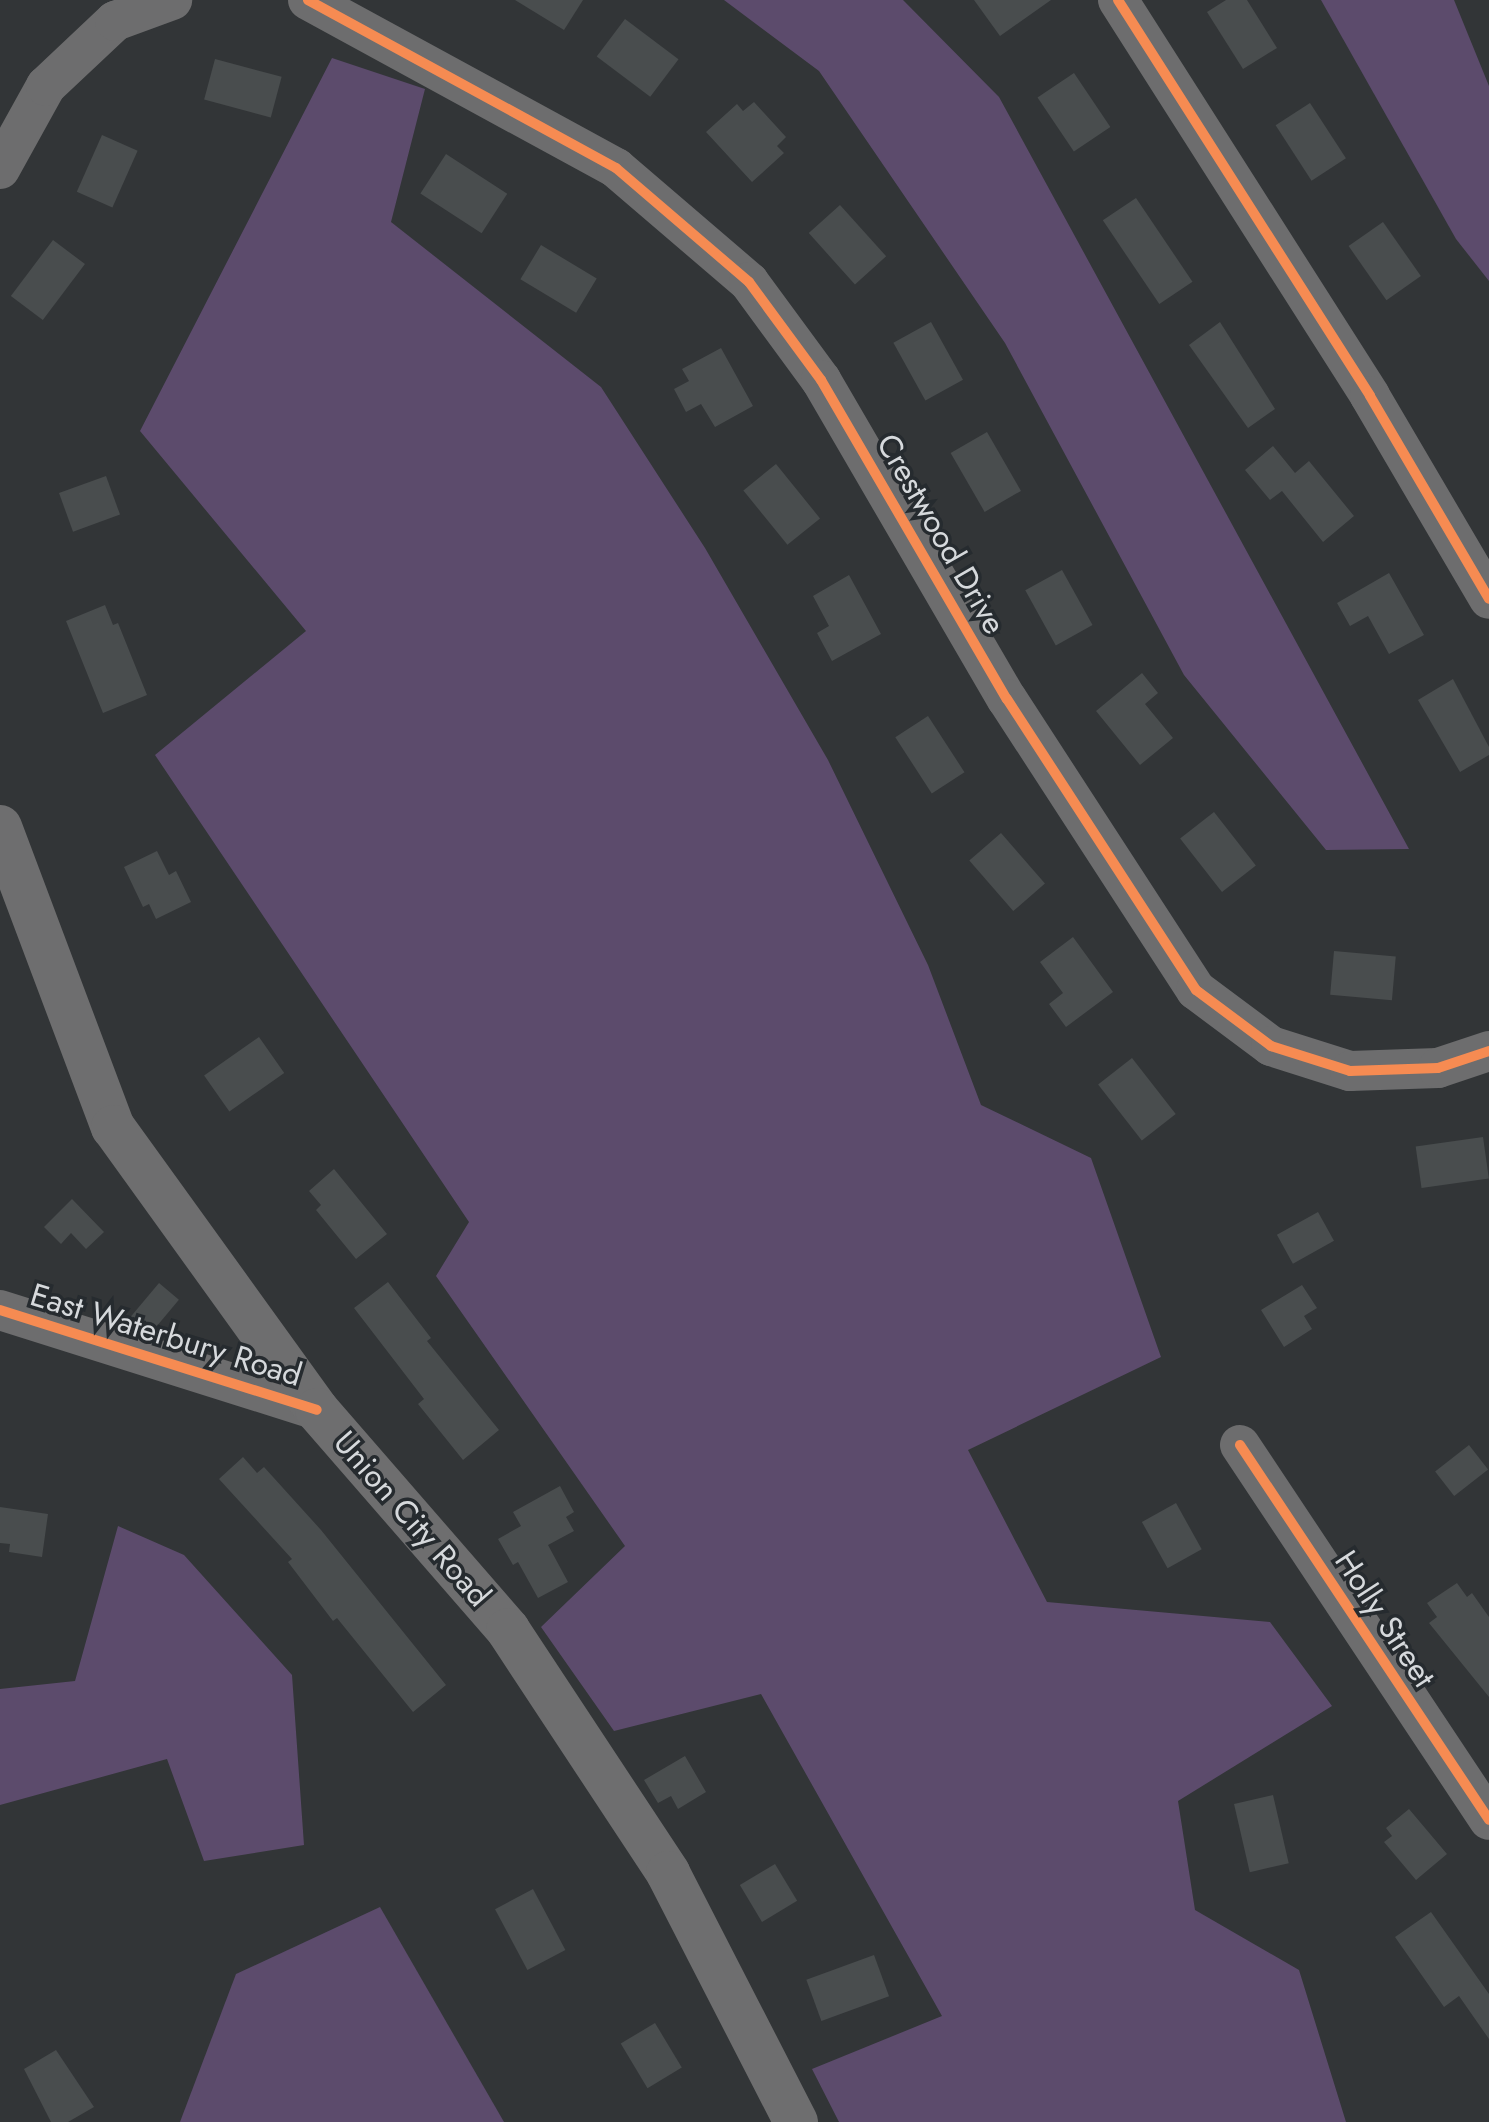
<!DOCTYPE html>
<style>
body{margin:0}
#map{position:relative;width:1489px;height:2122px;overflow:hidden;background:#323537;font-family:Jost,sans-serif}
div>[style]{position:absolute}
.green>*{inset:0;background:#5c4b6c}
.building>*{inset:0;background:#494d4e;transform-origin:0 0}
.minor>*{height:40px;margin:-20px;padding:0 20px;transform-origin:20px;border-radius:20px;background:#6d6d6e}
.major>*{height:44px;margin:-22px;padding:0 22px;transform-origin:22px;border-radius:22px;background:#6e6e6f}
.cycleway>*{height:10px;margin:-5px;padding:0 5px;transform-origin:5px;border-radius:5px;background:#f68b52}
span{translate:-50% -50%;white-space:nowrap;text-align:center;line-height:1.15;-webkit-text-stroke:7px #262b2f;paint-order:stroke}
.street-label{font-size:32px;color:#d6d9dc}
</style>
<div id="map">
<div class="green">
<i style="clip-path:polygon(724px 0,903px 0,999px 97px,1409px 849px,1326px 850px,1184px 675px,1005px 343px,819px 71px)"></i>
<i style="clip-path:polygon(1321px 0,1454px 0,1489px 86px,1489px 281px,1456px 239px)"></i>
<i style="clip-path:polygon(332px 58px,425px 89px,391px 222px,601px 387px,705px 548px,828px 760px,928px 965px,981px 1105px,1091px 1158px,1161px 1357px,968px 1450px,1047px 1602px,1270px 1622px,1332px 1706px,1178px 1801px,1195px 1910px,1299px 1970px,1346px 2122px,839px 2122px,812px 2069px,942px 2016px,761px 1694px,614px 1731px,541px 1627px,625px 1546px,436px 1276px,469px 1222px,155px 755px,306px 631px,140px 431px)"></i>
<i style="clip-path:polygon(118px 1526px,184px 1555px,292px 1675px,304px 1845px,204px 1861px,167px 1759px,0 1805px,0 1689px,75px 1681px)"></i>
<i style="clip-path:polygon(380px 1907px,504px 2122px,180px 2122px,236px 1974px)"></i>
</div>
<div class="building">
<i style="clip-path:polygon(515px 0,583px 0,564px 30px)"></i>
<i style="clip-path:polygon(974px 0,1051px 0,1000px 36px)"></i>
<i style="clip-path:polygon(1226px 0,1247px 0,1277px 48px,1243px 69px,1207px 12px)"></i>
<i style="left:625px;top:19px;width:67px;height:47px;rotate:37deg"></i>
<i style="left:215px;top:59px;width:69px;height:42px;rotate:15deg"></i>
<i style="left:1074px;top:73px;width:65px;height:44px;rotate:56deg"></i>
<i style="clip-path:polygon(754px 102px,786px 137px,777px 146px,784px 153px,752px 182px,706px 132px,737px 104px,743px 111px)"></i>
<i style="left:1310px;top:103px;width:66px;height:41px;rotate:57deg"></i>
<i style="left:102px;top:135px;width:39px;height:62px;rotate:24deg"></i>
<i style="left:446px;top:154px;width:73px;height:47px;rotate:33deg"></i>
<i style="left:1136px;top:198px;width:101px;height:40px;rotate:56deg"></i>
<i style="left:840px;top:205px;width:69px;height:42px;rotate:48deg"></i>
<i style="left:1383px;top:222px;width:66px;height:42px;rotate:55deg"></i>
<i style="left:53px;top:240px;width:40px;height:70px;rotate:37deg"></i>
<i style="left:541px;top:245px;width:65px;height:40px;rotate:31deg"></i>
<i style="left:931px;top:322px;width:66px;height:43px;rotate:61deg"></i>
<i style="clip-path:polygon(1220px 322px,1275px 409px,1248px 428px,1189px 345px)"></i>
<i style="clip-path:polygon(721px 348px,753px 406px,715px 427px,701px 404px,686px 412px,674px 389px,689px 381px,682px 369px)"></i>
<i style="left:987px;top:432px;width:68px;height:42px;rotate:60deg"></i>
<i style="clip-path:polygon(1273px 446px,1295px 473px,1309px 461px,1354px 516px,1323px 542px,1282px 491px,1270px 500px,1245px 470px)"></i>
<i style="left:776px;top:464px;width:70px;height:42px;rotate:51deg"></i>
<i style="left:106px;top:476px;width:41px;height:50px;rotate:70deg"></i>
<i style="left:1062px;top:570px;width:63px;height:42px;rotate:61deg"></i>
<i style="clip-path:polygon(1389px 573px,1424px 635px,1389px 654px,1368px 616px,1350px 626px,1337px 603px)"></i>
<i style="clip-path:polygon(849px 575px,881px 634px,832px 661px,817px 633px,829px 626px,813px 596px)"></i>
<i style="clip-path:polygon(105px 605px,113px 625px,118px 623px,147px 695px,103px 713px,66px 621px)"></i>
<i style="clip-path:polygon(1142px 673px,1158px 693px,1145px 704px,1173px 738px,1140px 765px,1096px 711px)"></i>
<i style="clip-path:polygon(1453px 679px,1489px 747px,1489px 755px,1460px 772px,1418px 700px)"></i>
<i style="left:928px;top:716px;width:67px;height:39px;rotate:57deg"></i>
<i style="left:1214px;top:812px;width:68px;height:43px;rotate:52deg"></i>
<i style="left:1001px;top:833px;width:67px;height:42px;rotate:49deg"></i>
<i style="clip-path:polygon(157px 851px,169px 875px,176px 871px,191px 902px,156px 919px,149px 904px,143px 907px,124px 867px)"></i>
<i style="clip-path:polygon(1073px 937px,1113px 992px,1066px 1027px,1049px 1004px,1063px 993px,1040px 962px)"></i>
<i style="left:1334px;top:951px;width:62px;height:44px;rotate:5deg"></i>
<i style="left:259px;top:1037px;width:44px;height:67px;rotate:55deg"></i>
<i style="left:1132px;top:1058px;width:71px;height:43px;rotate:52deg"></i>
<i style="left:1483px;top:1137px;width:42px;height:68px;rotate:82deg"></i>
<i style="clip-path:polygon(334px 1169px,387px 1234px,356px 1259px,316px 1210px,321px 1205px,309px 1191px)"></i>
<i style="clip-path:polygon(72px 1199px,104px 1232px,86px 1249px,71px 1233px,61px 1244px,44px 1227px)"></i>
<i style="left:1318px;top:1212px;width:33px;height:47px;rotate:61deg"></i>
<i style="clip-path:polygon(388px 1282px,431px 1338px,427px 1341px,499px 1430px,463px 1460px,418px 1404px,424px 1399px,354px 1308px)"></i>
<i style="left:159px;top:1283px;width:26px;height:45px;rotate:40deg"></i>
<i style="clip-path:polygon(1302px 1285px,1317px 1308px,1304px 1316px,1312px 1329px,1284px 1347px,1261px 1310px)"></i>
<i style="left:1469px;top:1445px;width:31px;height:43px;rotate:52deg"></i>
<i style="clip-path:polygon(243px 1457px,257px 1473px,264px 1467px,321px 1530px,446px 1685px,413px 1712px,337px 1618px,333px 1621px,288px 1562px,292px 1559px,219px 1479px)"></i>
<i style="clip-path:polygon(560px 1486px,574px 1512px,566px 1517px,574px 1531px,548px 1545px,568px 1582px,538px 1598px,518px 1562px,513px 1565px,498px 1539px,521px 1526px,513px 1512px)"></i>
<i style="left:1176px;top:1503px;width:53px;height:39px;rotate:61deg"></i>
<i style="clip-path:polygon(0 1507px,48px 1514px,42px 1557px,9px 1552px,10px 1544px,0 1543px)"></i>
<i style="clip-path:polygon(1457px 1583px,1467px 1597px,1472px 1593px,1489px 1617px,1489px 1697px,1429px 1623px,1437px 1617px,1427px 1603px)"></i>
<i style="clip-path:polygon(685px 1756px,706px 1792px,678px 1809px,671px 1796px,658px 1803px,644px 1780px)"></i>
<i style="left:1273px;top:1795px;width:70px;height:40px;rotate:77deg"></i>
<i style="clip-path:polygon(1409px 1809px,1447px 1854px,1416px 1880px,1384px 1842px,1392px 1836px,1386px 1828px)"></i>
<i style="left:775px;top:1864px;width:43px;height:41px;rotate:59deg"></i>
<i style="left:533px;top:1889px;width:69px;height:43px;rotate:62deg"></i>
<i style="clip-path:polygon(1431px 1912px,1489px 1994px,1489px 2039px,1459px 1996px,1444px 2007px,1395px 1937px)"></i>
<i style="left:874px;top:1955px;width:44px;height:72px;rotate:70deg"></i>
<i style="left:655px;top:2023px;width:52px;height:40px;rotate:59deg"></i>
<i style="clip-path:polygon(56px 2050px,94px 2107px,68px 2122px,51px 2122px,24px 2069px)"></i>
</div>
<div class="minor">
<i style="left:308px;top:0;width:351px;rotate:28.6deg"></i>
<i style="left:616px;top:168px;width:175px;rotate:40.6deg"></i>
<i style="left:749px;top:282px;width:122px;rotate:53.7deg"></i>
<i style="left:821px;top:380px;width:369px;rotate:59.8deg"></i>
<i style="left:1007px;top:699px;width:347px;rotate:57deg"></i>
<i style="left:1196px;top:990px;width:94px;rotate:36.7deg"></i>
<i style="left:1271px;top:1046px;width:83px;rotate:17.6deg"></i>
<i style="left:1350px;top:1071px;width:88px;rotate:-2deg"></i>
<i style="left:1438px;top:1068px;width:54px;rotate:-18.4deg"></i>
<i style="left:1118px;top:0;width:469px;rotate:57.5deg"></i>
<i style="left:1370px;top:396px;width:235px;rotate:59.6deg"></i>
<i style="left:0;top:169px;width:95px;rotate:-61deg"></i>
<i style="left:46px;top:86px;width:95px;rotate:-43.3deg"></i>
<i style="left:115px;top:21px;width:61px;rotate:-20.2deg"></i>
<i style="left:0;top:1310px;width:332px;rotate:17.5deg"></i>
<i style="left:1240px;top:1445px;width:450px;rotate:56.4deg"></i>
</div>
<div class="major">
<i style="left:0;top:827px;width:321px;rotate:69.4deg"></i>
<i style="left:113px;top:1127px;width:349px;rotate:54.2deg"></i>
<i style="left:317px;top:1410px;width:291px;rotate:49deg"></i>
<i style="left:508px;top:1630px;width:291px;rotate:56.6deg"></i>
<i style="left:668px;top:1873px;width:280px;rotate:62.8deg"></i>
</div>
<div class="cycleway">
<i style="left:308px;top:0;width:351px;rotate:28.6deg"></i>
<i style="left:616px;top:168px;width:175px;rotate:40.6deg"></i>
<i style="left:749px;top:282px;width:122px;rotate:53.7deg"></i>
<i style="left:821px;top:380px;width:369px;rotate:59.8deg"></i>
<i style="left:1007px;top:699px;width:347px;rotate:57deg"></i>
<i style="left:1196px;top:990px;width:94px;rotate:36.7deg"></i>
<i style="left:1271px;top:1046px;width:83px;rotate:17.6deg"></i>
<i style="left:1350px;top:1071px;width:88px;rotate:-2deg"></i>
<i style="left:1438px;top:1068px;width:54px;rotate:-18.4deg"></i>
<i style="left:1118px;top:0;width:469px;rotate:57.5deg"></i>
<i style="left:1370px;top:396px;width:235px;rotate:59.6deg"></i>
<i style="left:0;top:1310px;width:332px;rotate:17.5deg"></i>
<i style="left:1240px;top:1445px;width:450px;rotate:56.4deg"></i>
</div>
<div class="street-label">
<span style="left:941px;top:534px;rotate:60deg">Crestwood Drive</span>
<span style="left:166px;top:1335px;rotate:17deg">East Waterbury Road</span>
<span style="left:412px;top:1519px;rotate:49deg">Union City Road</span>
<span style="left:1385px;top:1619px;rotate:57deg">Holly Street</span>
</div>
</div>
